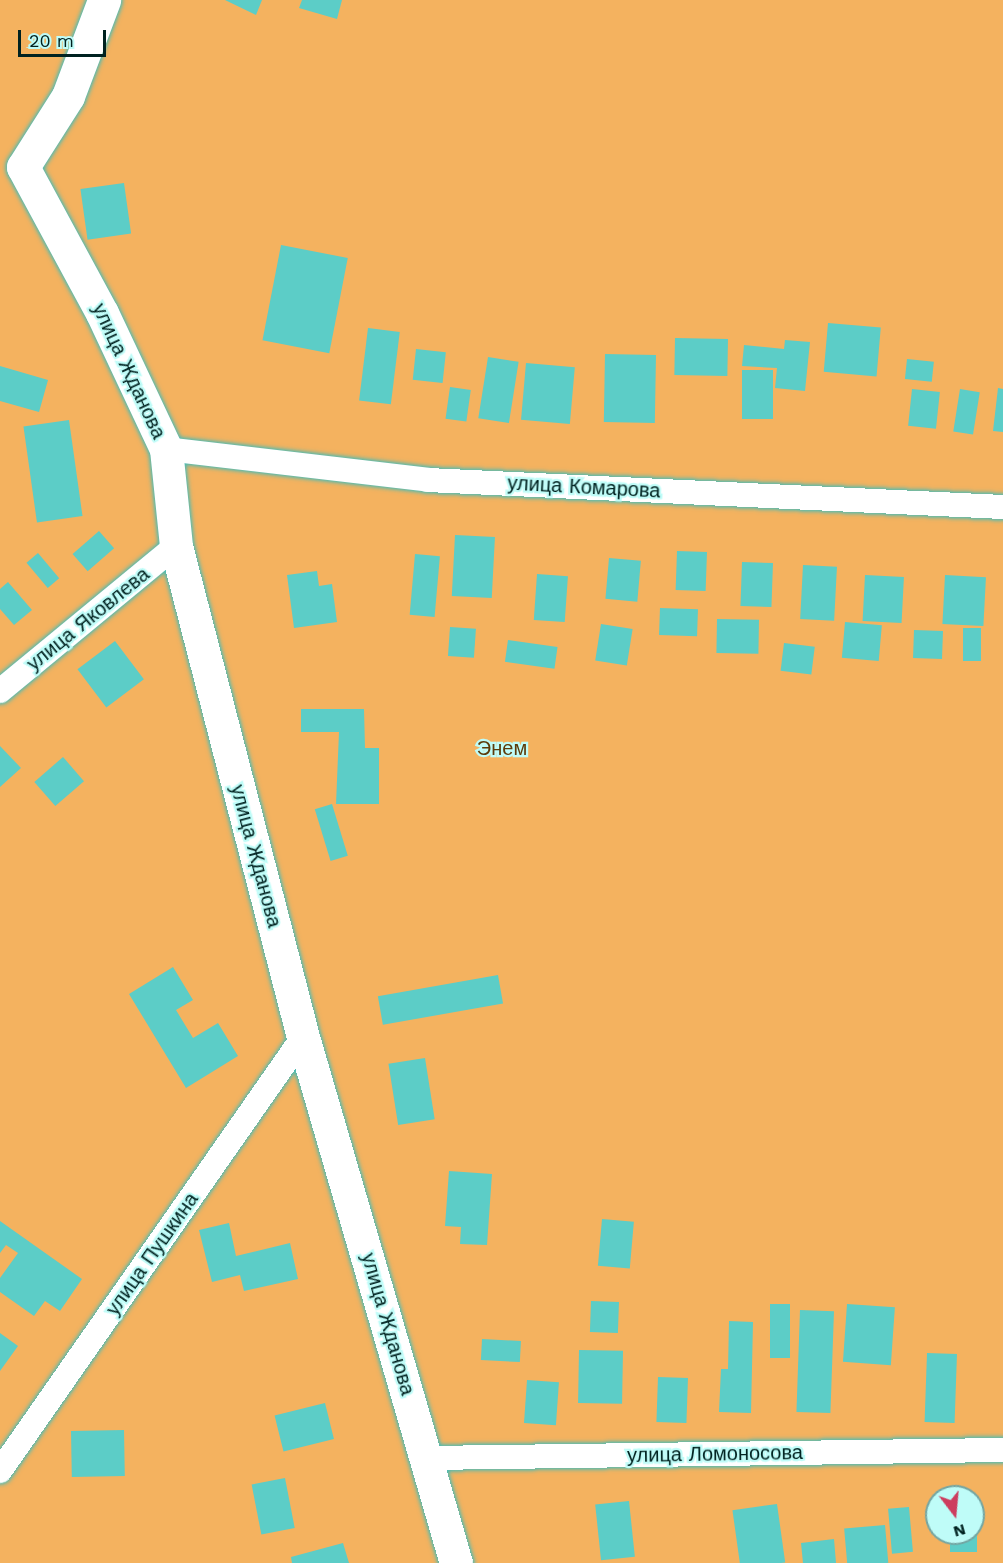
<!DOCTYPE html>
<meta charset="utf-8">
<style>
body{margin:0}
#map{position:relative;width:1003px;height:1563px;overflow:hidden;background:#88f7f1;font-family:"Work Sans",sans-serif}
div>[style]{position:absolute}
.green>*{inset:0;background:#f4b25f}
.building>*{inset:0;background:#5ccdc7;transform-origin:0 0}
.roads{filter:drop-shadow(0 0 2px #48bbb5) drop-shadow(0 0 2px #48bbb5)}
.street>*{height:24px;margin:-12px;padding:0 12px;transform-origin:12px;border-radius:12px;background:#fff}
.secondary>*{height:33px;margin:-16.5px;padding:0 16.5px;transform-origin:16.5px;border-radius:16.5px;background:#fff}
span{translate:-50% -50%;white-space:nowrap;text-align:center;line-height:1.15;-webkit-text-stroke:4.5px #bffcf8;paint-order:stroke}
.street-label{font-size:20px;color:#002220}
.park-label{font-size:20px;color:#5c3b0a}
.north{position:absolute;left:925px;top:1485px;width:60px;height:60px;box-sizing:border-box;background:#bffcf8;border:2px solid #73a5a2;border-radius:50%;rotate:164deg;font-size:16px;font-weight:700;line-height:24px;text-align:center;color:#002220}
.north::after{content:'';display:block;margin:auto;width:21px;height:27px;background:#cd3d5f;clip-path:polygon(50% 0,100% 100%,50% 72%,0 100%)}
.scale{position:absolute;left:18px;top:30px;width:88px;height:27px;box-sizing:border-box;border:3px solid #002220;border-top:0;padding-left:8px;font-size:18px;line-height:21px;white-space:nowrap;color:#002220;-webkit-text-stroke:4px #bffcf8;paint-order:stroke}
</style>
<div id="map">
<div class="green">
<i style="clip-path:polygon(evenodd,0 0,1003px 0,1003px 1563px,0 1563px,0 0,937px 1497px,973px 1497px,973px 1533px,937px 1533px,937px 1497px)"></i>
</div>
<div class="building">
<i style="clip-path:polygon(225px 0,262px 0,256px 15px)"></i>
<i style="clip-path:polygon(302px 0,342px 0,337px 19px,299px 8px)"></i>
<i style="left:124px;top:183px;width:51px;height:44px;rotate:82deg"></i>
<i style="left:281px;top:245px;width:68px;height:97px;rotate:11deg"></i>
<i style="left:828px;top:323px;width:53px;height:49px;rotate:5deg"></i>
<i style="left:368px;top:328px;width:32px;height:73px;rotate:7deg"></i>
<i style="left:675px;top:338px;width:53px;height:37px;rotate:1deg"></i>
<i style="clip-path:polygon(785px 340px,810px 342px,805px 391px,775px 388px,777px 368px,742px 366px,744px 345px,784px 349px)"></i>
<i style="left:416px;top:349px;width:30px;height:31px;rotate:6deg"></i>
<i style="left:605px;top:354px;width:51px;height:68px;rotate:1deg"></i>
<i style="left:488px;top:357px;width:31px;height:62px;rotate:9deg"></i>
<i style="left:907px;top:359px;width:27px;height:20px;rotate:6deg"></i>
<i style="left:526px;top:363px;width:49px;height:57px;rotate:5deg"></i>
<i style="clip-path:polygon(0 366px,48px 380px,39px 412px,0 401px)"></i>
<i style="left:742px;top:370px;width:31px;height:49px"></i>
<i style="left:450px;top:387px;width:21px;height:32px;rotate:8deg"></i>
<i style="clip-path:polygon(998px 388px,1003px 389px,1003px 432px,993px 431px)"></i>
<i style="left:912px;top:389px;width:28px;height:37px;rotate:6deg"></i>
<i style="left:960px;top:389px;width:20px;height:43px;rotate:9deg"></i>
<i style="left:69px;top:420px;width:97px;height:46px;rotate:82deg"></i>
<i style="left:99px;top:531px;width:23px;height:35px;rotate:49deg"></i>
<i style="left:455px;top:535px;width:40px;height:61px;rotate:3deg"></i>
<i style="left:677px;top:551px;width:30px;height:39px;rotate:2deg"></i>
<i style="left:38px;top:553px;width:33px;height:15px;rotate:50deg"></i>
<i style="left:415px;top:554px;width:25px;height:61px;rotate:5deg"></i>
<i style="left:609px;top:558px;width:32px;height:41px;rotate:5deg"></i>
<i style="left:742px;top:562px;width:31px;height:44px;rotate:2deg"></i>
<i style="left:803px;top:565px;width:34px;height:54px;rotate:3deg"></i>
<i style="clip-path:polygon(317px 571px,319px 586px,332px 584px,337px 622px,294px 628px,287px 575px)"></i>
<i style="left:537px;top:574px;width:31px;height:46px;rotate:4deg"></i>
<i style="left:865px;top:575px;width:39px;height:46px;rotate:3deg"></i>
<i style="left:945px;top:575px;width:41px;height:49px;rotate:3deg"></i>
<i style="clip-path:polygon(8px 582px,32px 610px,14px 625px,0 609px,0 589px)"></i>
<i style="left:660px;top:608px;width:38px;height:27px;rotate:2deg"></i>
<i style="left:717px;top:619px;width:42px;height:34px;rotate:1deg"></i>
<i style="left:845px;top:622px;width:37px;height:36px;rotate:5deg"></i>
<i style="left:601px;top:624px;width:32px;height:37px;rotate:9deg"></i>
<i style="left:450px;top:627px;width:26px;height:29px;rotate:4deg"></i>
<i style="left:963px;top:628px;width:18px;height:33px"></i>
<i style="left:914px;top:630px;width:29px;height:28px;rotate:2deg"></i>
<i style="left:508px;top:640px;width:50px;height:22px;rotate:8deg"></i>
<i style="left:115px;top:641px;width:48px;height:47px;rotate:53deg"></i>
<i style="left:784px;top:643px;width:31px;height:28px;rotate:7deg"></i>
<i style="clip-path:polygon(301px 709px,364px 709px,365px 748px,379px 748px,379px 804px,336px 804px,339px 732px,301px 732px)"></i>
<i style="clip-path:polygon(0 746px,21px 768px,0 787px)"></i>
<i style="left:63px;top:757px;width:32px;height:38px;rotate:49deg"></i>
<i style="left:332px;top:804px;width:54px;height:18px;rotate:73deg"></i>
<i style="clip-path:polygon(173px 967px,193px 1000px,176px 1010px,193px 1038px,218px 1023px,238px 1056px,186px 1088px,129px 994px)"></i>
<i style="left:498px;top:975px;width:29px;height:122px;rotate:80deg"></i>
<i style="left:425px;top:1058px;width:62px;height:37px;rotate:81deg"></i>
<i style="clip-path:polygon(449px 1171px,492px 1174px,487px 1245px,460px 1244px,461px 1227px,445px 1226px)"></i>
<i style="left:602px;top:1219px;width:32px;height:47px;rotate:5deg"></i>
<i style="clip-path:polygon(0 1221px,82px 1279px,60px 1311px,45px 1301px,34px 1316px,0 1292px,0 1278px,18px 1253px,6px 1245px,0 1253px)"></i>
<i style="clip-path:polygon(229px 1223px,236px 1256px,290px 1243px,298px 1279px,244px 1291px,240px 1275px,212px 1282px,199px 1230px)"></i>
<i style="left:591px;top:1301px;width:28px;height:31px;rotate:2deg"></i>
<i style="left:770px;top:1304px;width:20px;height:54px"></i>
<i style="left:847px;top:1304px;width:48px;height:58px;rotate:4deg"></i>
<i style="left:800px;top:1310px;width:34px;height:102px;rotate:2deg"></i>
<i style="clip-path:polygon(729px 1321px,753px 1322px,751px 1413px,719px 1412px,721px 1369px,728px 1369px)"></i>
<i style="clip-path:polygon(0 1333px,18px 1346px,0 1371px)"></i>
<i style="left:482px;top:1339px;width:39px;height:21px;rotate:3deg"></i>
<i style="left:579px;top:1350px;width:44px;height:53px;rotate:1deg"></i>
<i style="left:927px;top:1353px;width:30px;height:69px;rotate:2deg"></i>
<i style="left:658px;top:1377px;width:30px;height:45px;rotate:2deg"></i>
<i style="left:527px;top:1380px;width:32px;height:43px;rotate:4deg"></i>
<i style="left:325px;top:1403px;width:37px;height:52px;rotate:76deg"></i>
<i style="left:124px;top:1430px;width:46px;height:53px;rotate:89deg"></i>
<i style="left:285px;top:1478px;width:51px;height:34px;rotate:79deg"></i>
<i style="left:629px;top:1501px;width:56px;height:34px;rotate:84deg"></i>
<i style="left:777px;top:1504px;width:59px;height:45px;rotate:82deg"></i>
<i style="left:909px;top:1507px;width:45px;height:21px;rotate:85deg"></i>
<i style="clip-path:polygon(973px 1521px,977px 1521px,977px 1552px,950px 1552px,950px 1533px,973px 1533px)"></i>
<i style="left:885px;top:1525px;width:38px;height:41px;rotate:85deg"></i>
<i style="clip-path:polygon(834px 1539px,836px 1563px,803px 1563px,801px 1543px)"></i>
<i style="clip-path:polygon(343px 1543px,349px 1563px,292px 1563px,291px 1557px)"></i>
</div>
<div class="roads">
<div class="street">
<i style="left:166px;top:449px;width:264px;rotate:6.7deg"></i>
<i style="left:428px;top:480px;width:576px;rotate:2.69deg"></i>
<i style="left:0;top:691px;width:228px;rotate:-39.5deg"></i>
<i style="left:428px;top:1458px;width:575px;rotate:-0.8deg"></i>
<i style="left:0;top:1471px;width:529px;rotate:-55.08deg"></i>
</div>
<div class="secondary">
<i style="left:23px;top:167px;width:166px;rotate:61.6deg"></i>
<i style="left:102px;top:313px;width:150px;rotate:64.8deg"></i>
<i style="left:166px;top:449px;width:98px;rotate:84.1deg"></i>
<i style="left:176px;top:546px;width:507px;rotate:75.5deg"></i>
<i style="left:303px;top:1037px;width:548px;rotate:73.78deg"></i>
<i style="left:23px;top:167px;width:84px;rotate:-57.6deg"></i>
<i style="left:68px;top:96px;width:103px;rotate:-69.4deg"></i>
</div>
</div>
<div class="street-label">
<span style="left:129px;top:371px;rotate:65deg">улица Жданова</span>
<span style="left:584px;top:487px;rotate:3deg">улица Комарова</span>
<span style="left:88px;top:619px;rotate:-39deg">улица Яковлева</span>
<span style="left:256px;top:856px;rotate:75deg">улица Жданова</span>
<span style="left:152px;top:1254px;rotate:-55deg">улица Пушкина</span>
<span style="left:388px;top:1324px;rotate:74deg">улица Жданова</span>
<span style="left:715px;top:1454px;rotate:-1deg">улица Ломоносова</span>
</div>
<div class="park-label">
<span style="left:502px;top:748px">Энем</span>
</div>
<div class="north">N</div>
<div class="scale">20 m</div>
</div>
